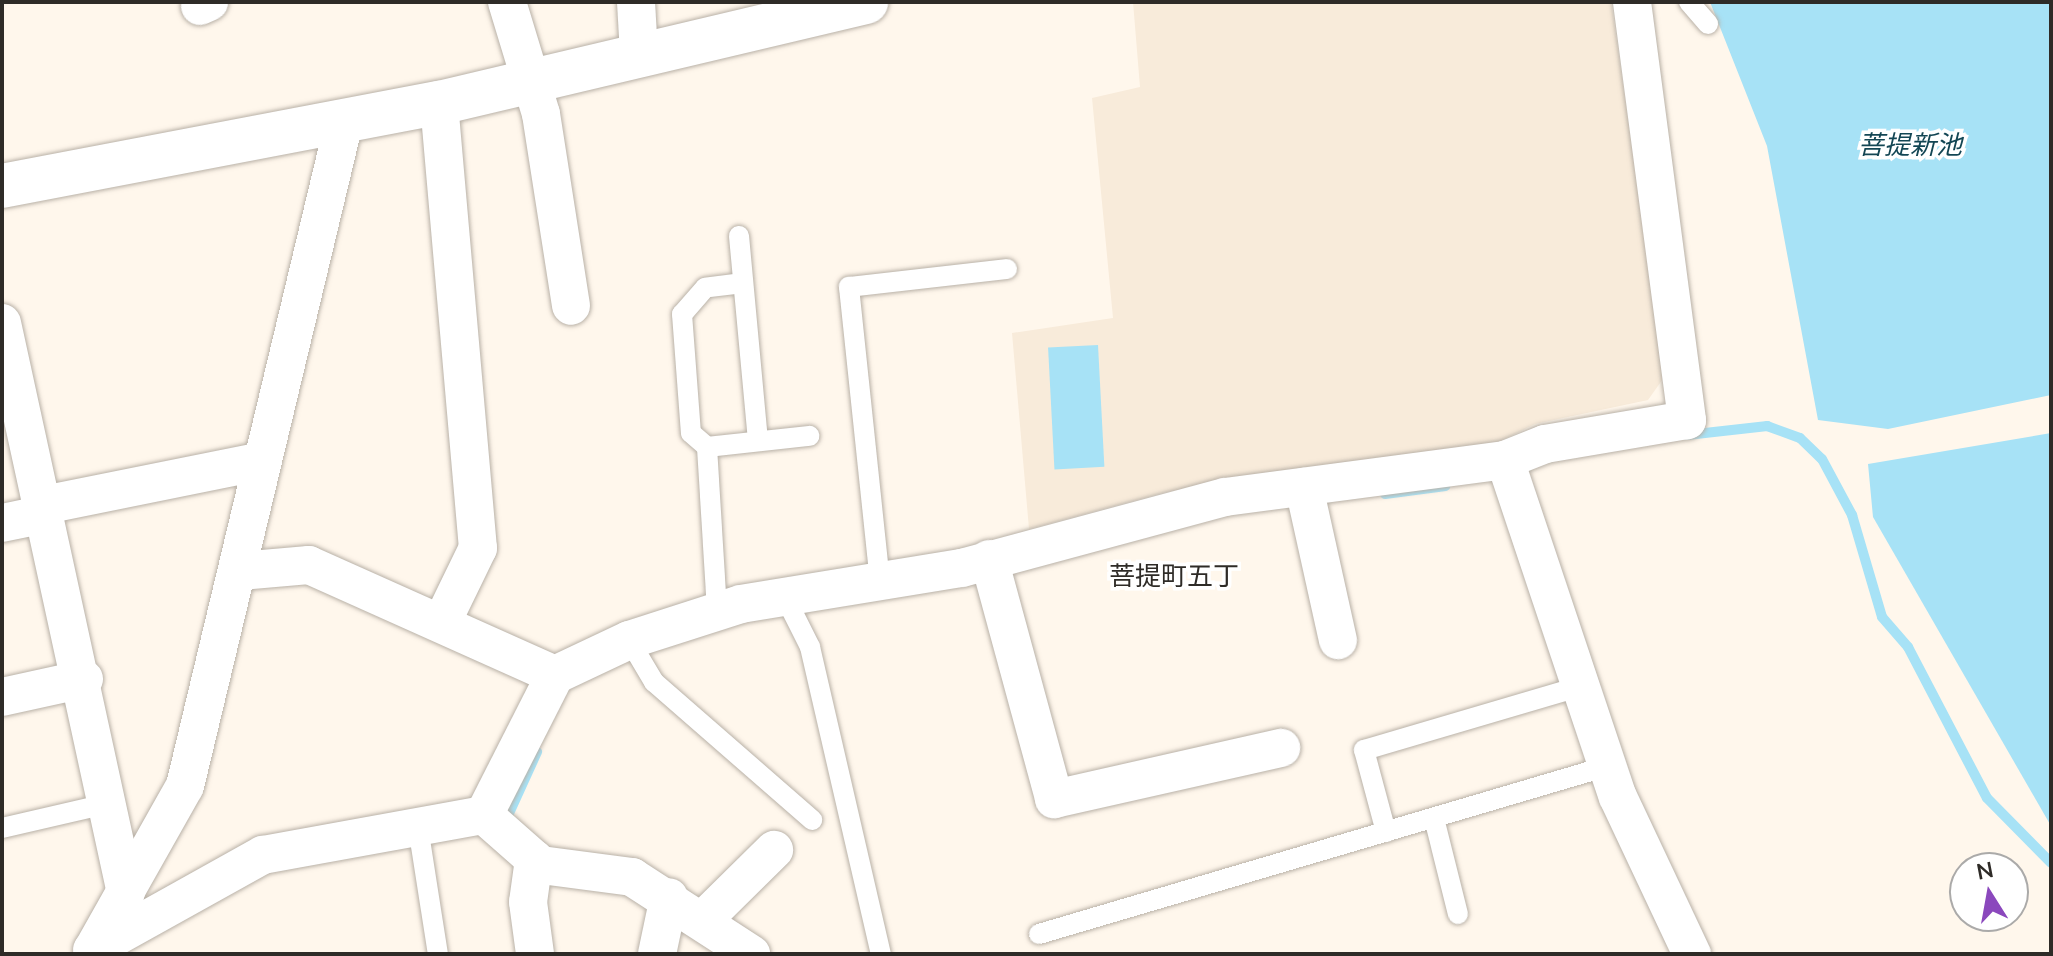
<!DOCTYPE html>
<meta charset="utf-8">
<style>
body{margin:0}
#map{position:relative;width:2053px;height:956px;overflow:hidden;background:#fff7ec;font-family:Mulish,"Noto Sans JP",sans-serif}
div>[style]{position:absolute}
.built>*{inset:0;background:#f8ebda}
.water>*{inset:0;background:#a7e2f6;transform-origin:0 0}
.stream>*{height:10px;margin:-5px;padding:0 5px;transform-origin:5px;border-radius:5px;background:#a7e2f6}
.roads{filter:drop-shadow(0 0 2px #b9b1a7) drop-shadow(0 0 2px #b9b1a7)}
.service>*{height:20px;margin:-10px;padding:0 10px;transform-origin:10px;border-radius:10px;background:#fff}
.minor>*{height:38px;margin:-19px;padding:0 19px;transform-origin:19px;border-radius:19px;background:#fff}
.tertiary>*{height:44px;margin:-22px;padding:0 22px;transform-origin:22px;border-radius:22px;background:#fff}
span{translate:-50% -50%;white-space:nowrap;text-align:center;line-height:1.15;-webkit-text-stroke:7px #fff;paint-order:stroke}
.water-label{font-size:26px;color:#134654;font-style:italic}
.neighbourhood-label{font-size:26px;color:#2e2b27}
.frame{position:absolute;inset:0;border:4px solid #2e2b27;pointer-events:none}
.north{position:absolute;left:1949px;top:852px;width:80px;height:80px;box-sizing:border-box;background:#fff;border:2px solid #abaaa9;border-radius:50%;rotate:349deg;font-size:22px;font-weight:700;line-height:32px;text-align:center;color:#2e2b27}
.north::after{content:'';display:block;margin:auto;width:28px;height:36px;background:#8b48bd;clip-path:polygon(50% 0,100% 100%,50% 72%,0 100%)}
</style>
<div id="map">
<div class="built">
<i style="clip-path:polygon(1133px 2px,1611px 2px,1665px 376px,1648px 400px,1535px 424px,1492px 445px,1166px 492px,1029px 529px,1012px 333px,1113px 318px,1092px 98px,1140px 87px)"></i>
</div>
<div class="water">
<i style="clip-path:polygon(1710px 2px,2051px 2px,2051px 395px,1888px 429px,1818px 420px,1767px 146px)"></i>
<i style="left:1098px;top:345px;width:122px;height:50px;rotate:87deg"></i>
<i style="clip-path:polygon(2051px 433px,2051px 826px,1873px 517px,1868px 464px)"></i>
</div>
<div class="stream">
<i style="left:1687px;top:435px;width:81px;rotate:-6.4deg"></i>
<i style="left:1767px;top:426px;width:35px;rotate:20deg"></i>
<i style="left:1800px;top:438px;width:30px;rotate:44deg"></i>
<i style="left:1822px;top:459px;width:64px;rotate:61.8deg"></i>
<i style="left:1852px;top:515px;width:106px;rotate:73.6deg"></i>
<i style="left:1882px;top:617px;width:40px;rotate:49deg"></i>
<i style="left:1908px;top:647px;width:170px;rotate:62.4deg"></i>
<i style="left:1987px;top:798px;width:91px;rotate:45.4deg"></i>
<i style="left:1385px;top:494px;width:61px;rotate:-7.6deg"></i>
<i style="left:506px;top:820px;width:75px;rotate:-65.5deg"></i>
</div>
<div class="roads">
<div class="service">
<i style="left:1689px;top:2px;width:29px;rotate:49deg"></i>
<i style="left:739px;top:236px;width:206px;rotate:84.7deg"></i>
<i style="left:743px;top:283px;width:38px;rotate:173deg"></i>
<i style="left:705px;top:288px;width:35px;rotate:131deg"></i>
<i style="left:682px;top:314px;width:119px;rotate:85.7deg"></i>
<i style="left:691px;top:433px;width:21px;rotate:41deg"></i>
<i style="left:707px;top:447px;width:103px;rotate:-6.2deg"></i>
<i style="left:707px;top:447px;width:165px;rotate:86.5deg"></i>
<i style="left:880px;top:582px;width:297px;rotate:-96deg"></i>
<i style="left:849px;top:287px;width:159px;rotate:-6.5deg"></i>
<i style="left:785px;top:597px;width:56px;rotate:63.4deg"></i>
<i style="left:810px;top:647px;width:315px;rotate:77deg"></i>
<i style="left:629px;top:640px;width:49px;rotate:59.2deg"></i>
<i style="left:654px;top:682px;width:210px;rotate:41.1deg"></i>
<i style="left:1434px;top:818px;width:99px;rotate:76deg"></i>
<i style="left:418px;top:827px;width:129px;rotate:81.1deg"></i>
<i style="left:2px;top:828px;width:111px;rotate:-13deg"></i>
<i style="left:1386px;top:832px;width:85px;rotate:-105deg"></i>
<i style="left:1364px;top:750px;width:226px;rotate:-16.4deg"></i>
<i style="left:1039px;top:934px;width:593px;rotate:-16.45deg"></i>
</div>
<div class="minor">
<i style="left:507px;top:2px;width:117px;rotate:73.1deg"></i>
<i style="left:541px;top:114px;width:194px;rotate:81.1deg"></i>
<i style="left:636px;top:2px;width:52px;rotate:86.7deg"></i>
<i style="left:1632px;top:2px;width:422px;rotate:82.5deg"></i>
<i style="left:1687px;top:420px;width:144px;rotate:170.4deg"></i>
<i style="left:1545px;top:444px;width:43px;rotate:158.2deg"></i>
<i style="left:1505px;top:460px;width:355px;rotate:71.5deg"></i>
<i style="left:1618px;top:797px;width:174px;rotate:64.8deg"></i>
<i style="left:200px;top:6px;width:10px;rotate:-24deg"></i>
<i style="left:439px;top:103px;width:447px;rotate:85deg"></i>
<i style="left:478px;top:548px;width:82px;rotate:115.9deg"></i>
<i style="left:2px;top:323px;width:583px;rotate:77.73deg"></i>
<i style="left:1304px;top:487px;width:157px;rotate:77.5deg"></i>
<i style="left:44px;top:505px;width:222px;rotate:-11.4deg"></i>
<i style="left:2px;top:523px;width:45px;rotate:-11.6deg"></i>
<i style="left:989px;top:559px;width:249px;rotate:74.8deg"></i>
<i style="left:1054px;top:799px;width:233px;rotate:-12.7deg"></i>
<i style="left:240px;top:571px;width:69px;rotate:-5deg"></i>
<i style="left:309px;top:565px;width:269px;rotate:24.1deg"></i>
<i style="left:2px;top:697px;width:84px;rotate:-12.4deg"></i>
<i style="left:484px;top:815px;width:76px;rotate:41.3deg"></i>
<i style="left:541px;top:865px;width:92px;rotate:7.5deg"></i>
<i style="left:632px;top:877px;width:142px;rotate:32.9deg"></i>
<i style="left:534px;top:859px;width:43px;rotate:97.9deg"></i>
<i style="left:528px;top:902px;width:52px;rotate:82.3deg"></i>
<i style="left:703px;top:920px;width:100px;rotate:-44.6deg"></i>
<i style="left:93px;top:949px;width:187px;rotate:-60.6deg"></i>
<i style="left:185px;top:786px;width:683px;rotate:-76.53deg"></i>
<i style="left:92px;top:950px;width:196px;rotate:-29.1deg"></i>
<i style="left:263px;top:855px;width:225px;rotate:-10.3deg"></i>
<i style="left:484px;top:815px;width:157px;rotate:-63.1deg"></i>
<i style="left:555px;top:675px;width:82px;rotate:-25.3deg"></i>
<i style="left:629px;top:640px;width:118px;rotate:-17.8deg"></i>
<i style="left:741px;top:604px;width:224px;rotate:-9.3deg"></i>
<i style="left:962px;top:568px;width:272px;rotate:-15.1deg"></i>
<i style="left:1225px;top:497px;width:282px;rotate:-7.5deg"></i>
<i style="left:657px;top:954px;width:58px;rotate:-78.1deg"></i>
</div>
<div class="tertiary">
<i style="left:2px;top:186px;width:445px;rotate:-10.8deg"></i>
<i style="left:439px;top:103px;width:439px;rotate:-13.3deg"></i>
</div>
</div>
<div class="water-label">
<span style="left:1910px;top:145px">菩提新池</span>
</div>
<div class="neighbourhood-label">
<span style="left:1174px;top:576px">菩提町五丁</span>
</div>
<div class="frame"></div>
<div class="north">N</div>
</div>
